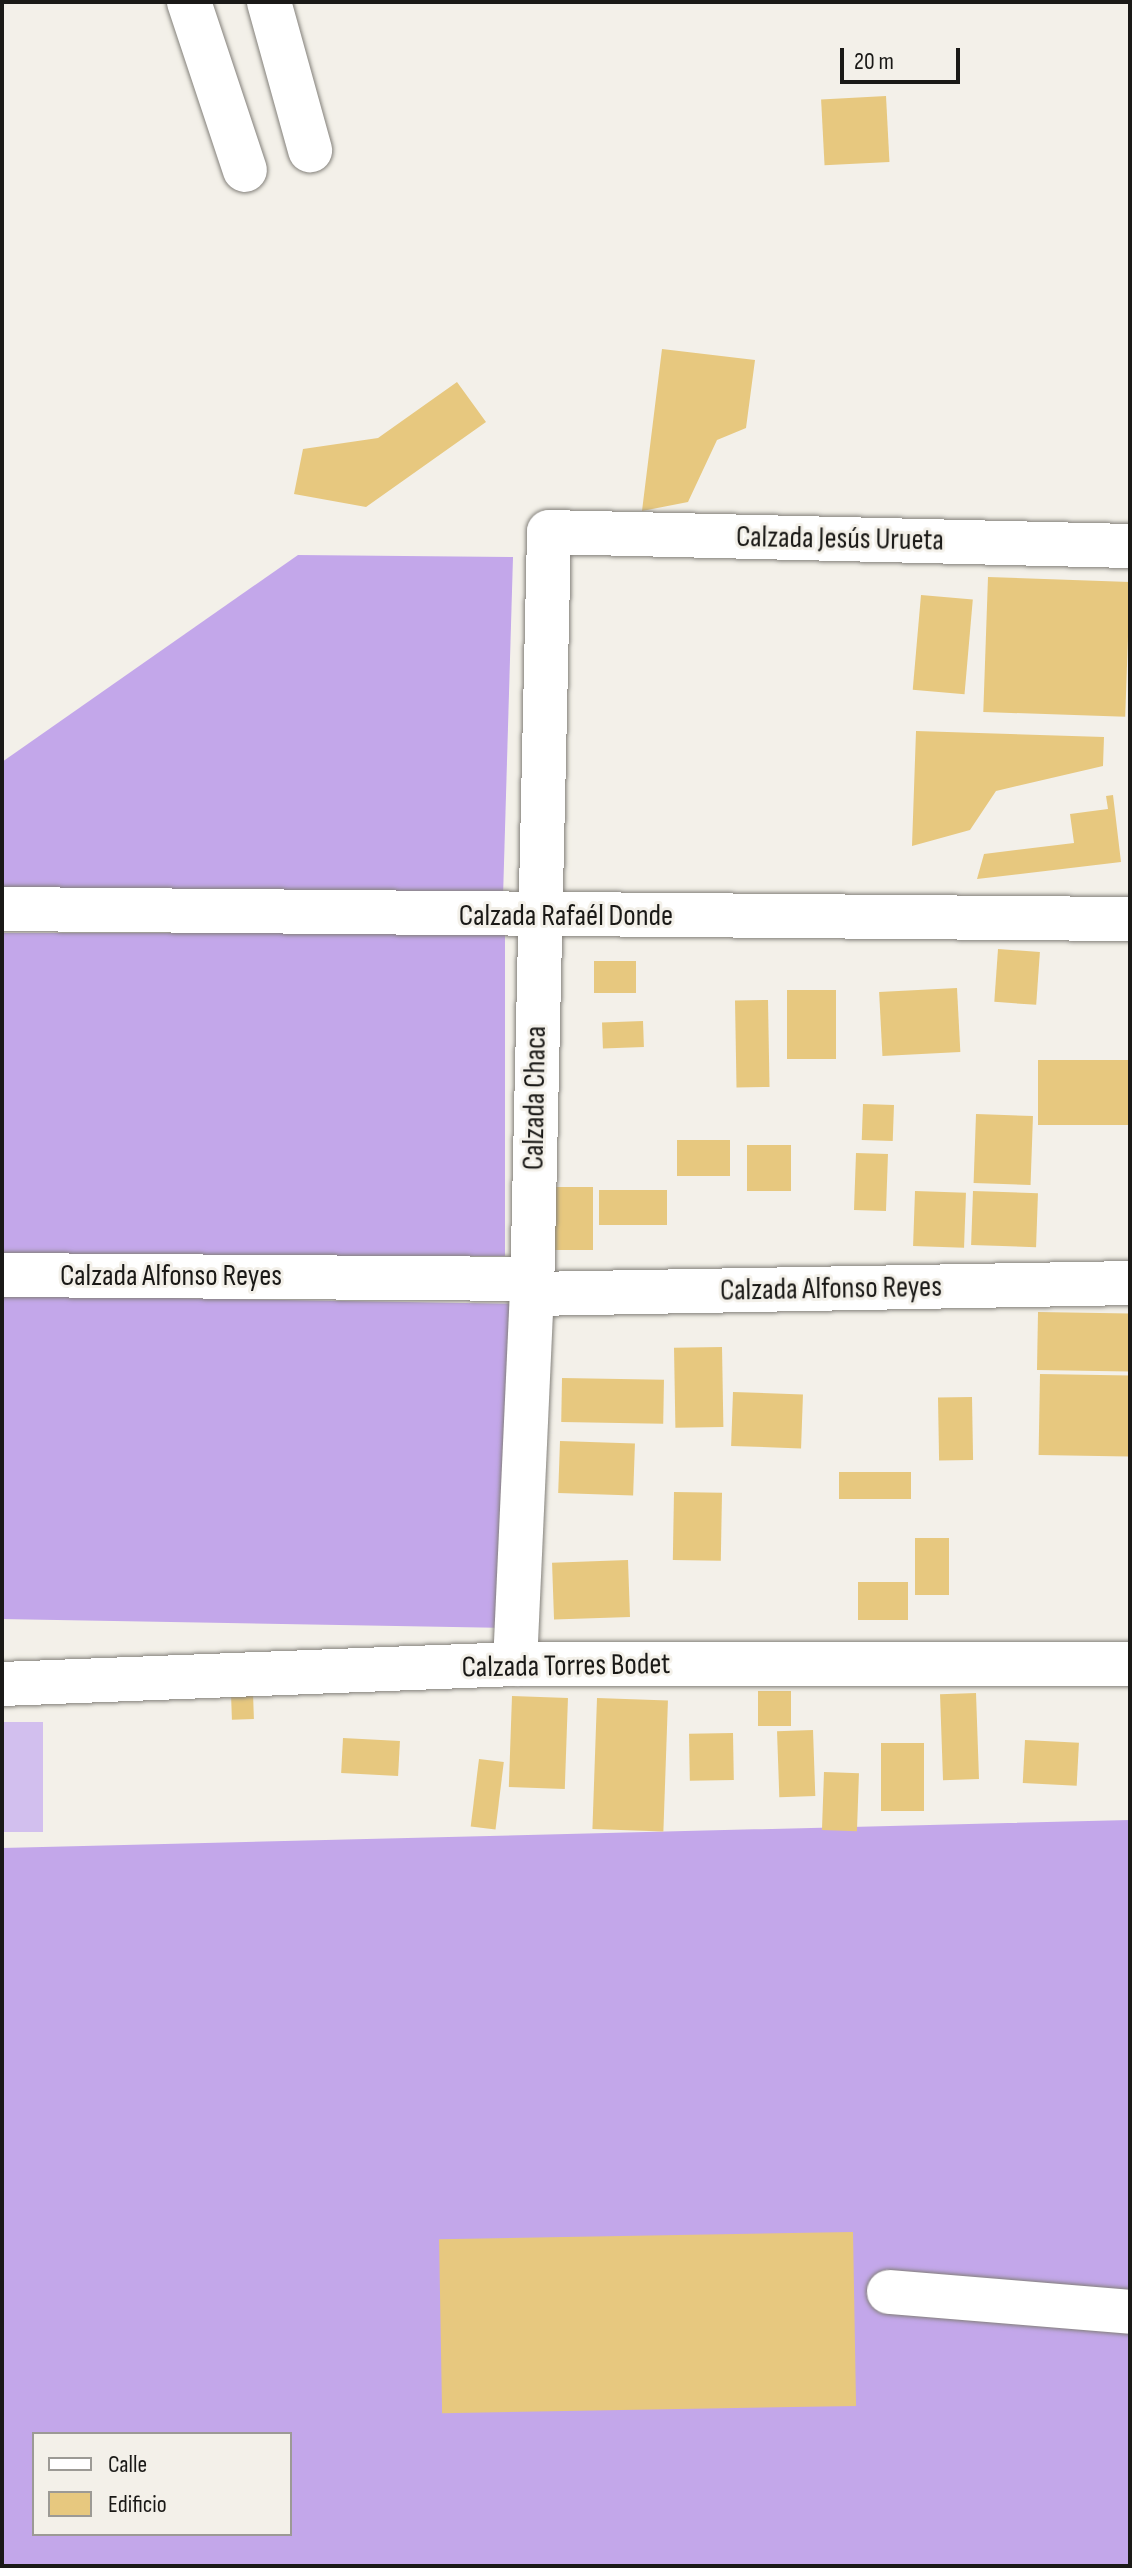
<!DOCTYPE html>
<meta charset="utf-8">
<style>
body{margin:0}
#map{position:relative;width:1132px;height:2568px;overflow:hidden;background:#f3f0e9;font-family:"Sofia Sans Condensed",sans-serif}
div>[style]{position:absolute}
.green>*{inset:0;background:#d2bfee;transform-origin:0 0}
.forest>*{inset:0;background:#c3a7ea;transform-origin:0 0}
.building>*{inset:0;background:#e7c87f;transform-origin:0 0}
.roads{filter:drop-shadow(0 0 2px #83807a) drop-shadow(0 0 2px #83807a)}
.minor>*{height:44px;margin:-22px;padding:0 22px;transform-origin:22px;border-radius:22px;background:#fff}
span{translate:-50% -50%;white-space:nowrap;text-align:center;line-height:1.15;-webkit-text-stroke:6px #f3f0e9;paint-order:stroke}
.street-label{font-size:30px;color:#1a1917}
.frame{position:absolute;inset:0;border:4px solid #1a1917;pointer-events:none}
.legend{position:absolute;left:32px;top:2432px;width:260px;height:104px;box-sizing:border-box;background:#f3f0e9;border:2px solid #9c9a95;margin:0;padding:10px 14px;list-style:none;font-size:24px;color:#1a1917}
.legend li{display:flex;align-items:center;gap:16px;height:40px}
.legend b{width:40px;border:2px solid #9c9a95}
.scale{position:absolute;left:840px;top:48px;width:120px;height:36px;box-sizing:border-box;border:4px solid #1a1917;border-top:0;padding-left:10px;font-size:24px;line-height:28px;white-space:nowrap;color:#1a1917;-webkit-text-stroke:6px #f3f0e9;paint-order:stroke}
</style>
<div id="map">
<div class="green">
<i style="left:2px;top:1722px;width:41px;height:110px"></i>
</div>
<div class="forest">
<i style="clip-path:polygon(298px 555px,513px 557px,503px 897px,2px 894px,2px 762px)"></i>
<i style="left:2px;top:933px;width:503px;height:323px"></i>
<i style="left:2px;top:1295px;width:516px;height:324px;rotate:1deg"></i>
<i style="clip-path:polygon(evenodd,1130px 1820px,1130px 2566px,2px 2566px,2px 1848px,1130px 1820px,34px 2434px,290px 2434px,290px 2534px,34px 2534px,34px 2434px)"></i>
</div>
<div class="building">
<i style="left:886px;top:96px;width:66px;height:65px;rotate:87deg"></i>
<i style="clip-path:polygon(662px 349px,755px 360px,746px 428px,717px 440px,688px 502px,642px 511px)"></i>
<i style="clip-path:polygon(457px 382px,486px 422px,366px 507px,294px 494px,303px 449px,378px 438px)"></i>
<i style="left:988px;top:577px;width:142px;height:135px;rotate:2deg"></i>
<i style="left:921px;top:595px;width:52px;height:95px;rotate:5deg"></i>
<i style="clip-path:polygon(916px 731px,1104px 737px,1103px 766px,996px 791px,970px 830px,912px 846px)"></i>
<i style="clip-path:polygon(1113px 795px,1121px 862px,977px 879px,984px 854px,1074px 843px,1070px 814px,1108px 809px,1106px 796px)"></i>
<i style="left:998px;top:949px;width:42px;height:53px;rotate:4deg"></i>
<i style="left:594px;top:961px;width:42px;height:32px"></i>
<i style="left:957px;top:988px;width:64px;height:78px;rotate:87deg"></i>
<i style="left:787px;top:990px;width:49px;height:69px"></i>
<i style="left:768px;top:1000px;width:87px;height:33px;rotate:89deg"></i>
<i style="left:643px;top:1021px;width:26px;height:41px;rotate:88deg"></i>
<i style="left:1130px;top:1060px;width:65px;height:92px;rotate:90deg"></i>
<i style="left:863px;top:1104px;width:31px;height:36px;rotate:2deg"></i>
<i style="left:976px;top:1114px;width:57px;height:69px;rotate:2deg"></i>
<i style="left:677px;top:1140px;width:53px;height:36px"></i>
<i style="left:747px;top:1145px;width:44px;height:46px"></i>
<i style="left:856px;top:1153px;width:32px;height:57px;rotate:2deg"></i>
<i style="left:552px;top:1187px;width:41px;height:63px"></i>
<i style="left:667px;top:1190px;width:35px;height:68px;rotate:90deg"></i>
<i style="left:915px;top:1191px;width:51px;height:55px;rotate:2deg"></i>
<i style="left:973px;top:1191px;width:65px;height:54px;rotate:2deg"></i>
<i style="left:1038px;top:1312px;width:92px;height:58px;rotate:1deg"></i>
<i style="left:722px;top:1347px;width:80px;height:48px;rotate:89deg"></i>
<i style="left:1040px;top:1374px;width:90px;height:81px;rotate:1deg"></i>
<i style="left:562px;top:1378px;width:102px;height:44px;rotate:1deg"></i>
<i style="left:733px;top:1392px;width:70px;height:54px;rotate:2deg"></i>
<i style="left:972px;top:1397px;width:63px;height:34px;rotate:89deg"></i>
<i style="left:560px;top:1441px;width:75px;height:52px;rotate:2deg"></i>
<i style="left:839px;top:1472px;width:72px;height:27px"></i>
<i style="left:674px;top:1492px;width:48px;height:68px;rotate:1deg"></i>
<i style="left:915px;top:1538px;width:34px;height:57px"></i>
<i style="left:628px;top:1560px;width:57px;height:76px;rotate:88deg"></i>
<i style="left:858px;top:1582px;width:50px;height:38px"></i>
<i style="left:791px;top:1691px;width:35px;height:33px;rotate:90deg"></i>
<i style="left:253px;top:1693px;width:26px;height:22px;rotate:88deg"></i>
<i style="left:976px;top:1693px;width:86px;height:36px;rotate:88deg"></i>
<i style="left:512px;top:1696px;width:56px;height:91px;rotate:2deg"></i>
<i style="left:597px;top:1698px;width:71px;height:131px;rotate:2deg"></i>
<i style="left:813px;top:1730px;width:66px;height:36px;rotate:88deg"></i>
<i style="left:733px;top:1733px;width:47px;height:44px;rotate:89deg"></i>
<i style="left:343px;top:1738px;width:57px;height:35px;rotate:3deg"></i>
<i style="left:1025px;top:1740px;width:54px;height:43px;rotate:3deg"></i>
<i style="left:881px;top:1743px;width:43px;height:68px"></i>
<i style="left:479px;top:1759px;width:25px;height:68px;rotate:7deg"></i>
<i style="left:824px;top:1772px;width:35px;height:58px;rotate:2deg"></i>
<i style="left:853px;top:2232px;width:174px;height:414px;rotate:89deg"></i>
</div>
<div class="roads">
<div class="minor">
<i style="left:189px;top:2px;width:177px;rotate:71.6deg"></i>
<i style="left:269px;top:2px;width:154px;rotate:74.5deg"></i>
<i style="left:2px;top:909px;width:1128px;rotate:0.51deg"></i>
<i style="left:2px;top:1275px;width:530px;rotate:0.43deg"></i>
<i style="left:532px;top:1294px;width:598px;rotate:-1.05deg"></i>
<i style="left:515px;top:1664px;width:370px;rotate:-87.4deg"></i>
<i style="left:532px;top:1294px;width:762px;rotate:-88.72deg"></i>
<i style="left:549px;top:532px;width:581px;rotate:1.38deg"></i>
<i style="left:2px;top:1684px;width:513px;rotate:-2.23deg"></i>
<i style="left:515px;top:1664px;width:615px"></i>
<i style="left:889px;top:2292px;width:242px;rotate:4.7deg"></i>
</div>
</div>
<div class="street-label">
<span style="left:840px;top:539px;rotate:1deg">Calzada Jesús Urueta</span>
<span style="left:566px;top:916px">Calzada Rafaél Donde</span>
<span style="left:535px;top:1098px;rotate:-89deg">Calzada Chaca</span>
<span style="left:171px;top:1276px">Calzada Alfonso Reyes</span>
<span style="left:831px;top:1289px;rotate:-1deg">Calzada Alfonso Reyes</span>
<span style="left:566px;top:1666px;rotate:-1deg">Calzada Torres Bodet</span>
</div>
<div class="frame"></div>
<ul class="legend">
<li><b style="height:10px;background:#fff"></b>Calle</li>
<li><b style="height:22px;background:#e7c87f"></b>Edificio</li>
</ul>
<div class="scale">20 m</div>
</div>
